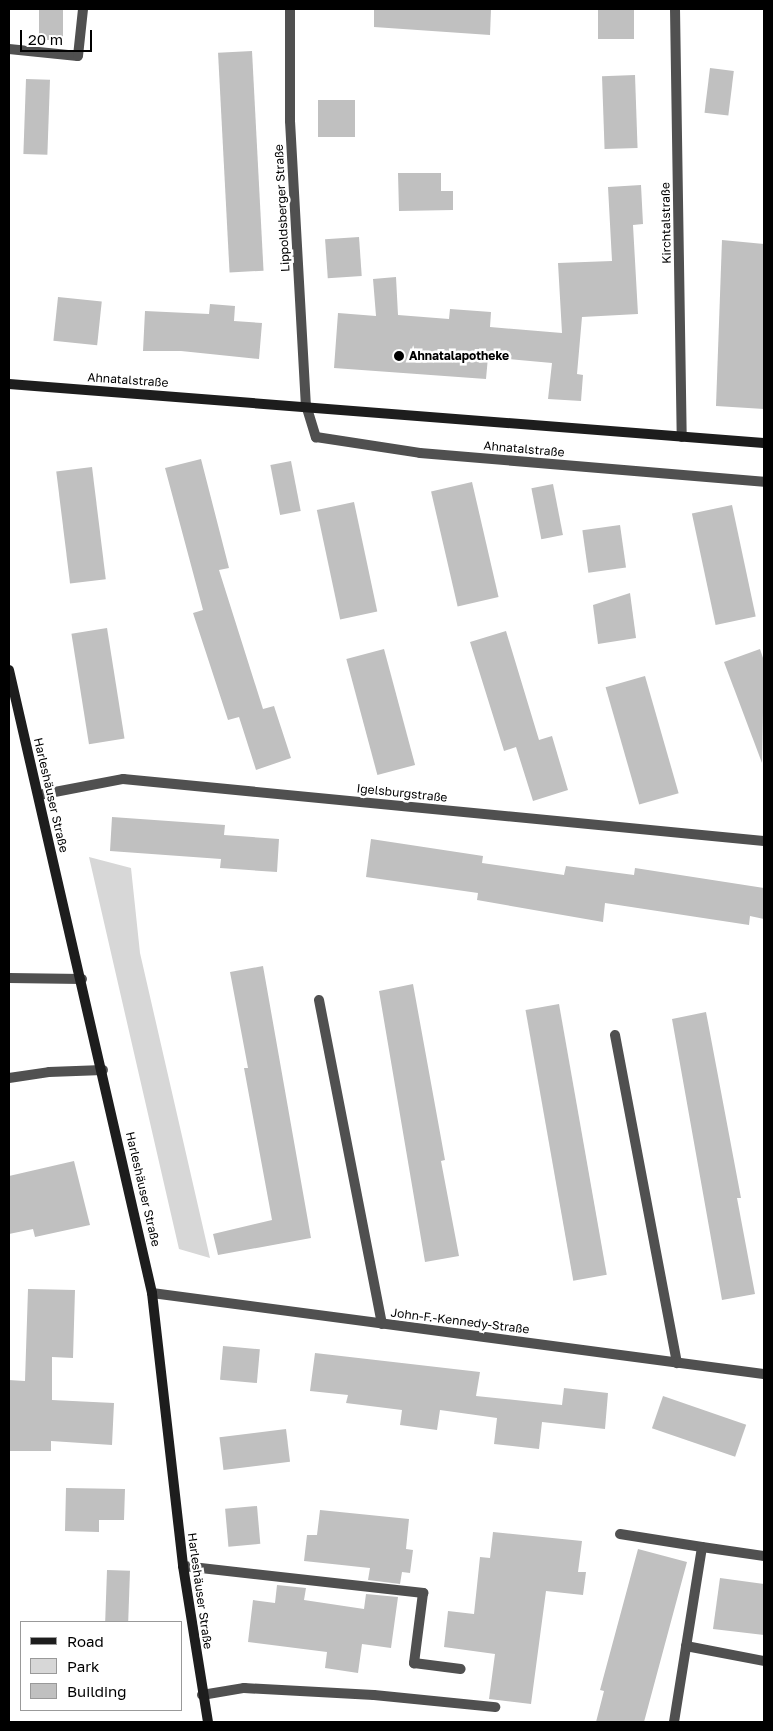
<!DOCTYPE html>
<meta charset="utf-8">
<style>
body{margin:0}
#map{position:relative;width:773px;height:1731px;overflow:hidden;background:#fff;font-family:"Golos Text",sans-serif}
div>[style]{position:absolute}
.green>*{inset:0;background:#d7d7d7}
.building>*{inset:0;background:#c0c0c0;transform-origin:0 0}
.lane>*{height:10px;margin:-5px;padding:0 5px;transform-origin:5px;border-radius:5px;background:#505050}
.street>*{height:10px;margin:-5px;padding:0 5px;transform-origin:5px;border-radius:5px;background:#505050}
.secondary>*{height:10px;margin:-5px;padding:0 5px;transform-origin:5px;border-radius:5px;background:#1d1d1d}
.dots>*{width:14px;height:14px;translate:-50% -50%;box-sizing:border-box;border:2px solid #fff;border-radius:50%}
span{translate:-50% -50%;white-space:nowrap;text-align:center;line-height:1.15;-webkit-text-stroke:5px #fff;paint-order:stroke}
.street-label{font-size:12px;color:#000}
.poi-label{font-size:12px;color:#000;font-weight:700}
.left{translate:0 -50%;text-align:left}
.frame{position:absolute;inset:0;border:10px solid #000;pointer-events:none}
.legend{position:absolute;left:20px;top:1621px;width:162px;height:90px;box-sizing:border-box;background:#fff;border:1px solid #999;margin:0;padding:6px 9px;list-style:none;font-size:15px;color:#000}
.legend li{display:flex;align-items:center;gap:10px;height:25px}
.legend b{width:25px;border:1px solid #999}
.scale{position:absolute;left:20px;top:30px;width:72px;height:22px;box-sizing:border-box;border:2px solid #000;border-top:0;padding-left:6px;font-size:15px;line-height:18px;white-space:nowrap;color:#000;-webkit-text-stroke:4px #fff;paint-order:stroke}
</style>
<div id="map">
<div class="green">
<i style="clip-path:polygon(89px 857px,131px 868px,140px 953px,210px 1258px,179px 1249px)"></i>
</div>
<div class="building">
<i style="left:39px;top:9px;width:24px;height:31px"></i>
<i style="clip-path:polygon(374px 9px,491px 9px,490px 35px,374px 27px)"></i>
<i style="left:598px;top:9px;width:36px;height:30px"></i>
<i style="left:252px;top:51px;width:220px;height:34px;rotate:87deg"></i>
<i style="left:710px;top:68px;width:24px;height:45px;rotate:7deg"></i>
<i style="left:635px;top:75px;width:73px;height:33px;rotate:88deg"></i>
<i style="left:26px;top:79px;width:24px;height:75px;rotate:2deg"></i>
<i style="left:318px;top:100px;width:37px;height:37px"></i>
<i style="clip-path:polygon(398px 173px,441px 173px,441px 191px,453px 191px,453px 210px,399px 211px)"></i>
<i style="clip-path:polygon(641px 185px,643px 224px,633px 225px,638px 314px,582px 317px,577px 374px,583px 375px,581px 401px,548px 399px,552px 363px,488px 357px,486px 379px,334px 368px,338px 313px,376px 316px,373px 279px,396px 277px,398px 315px,449px 319px,450px 309px,491px 312px,490px 327px,562px 333px,558px 263px,612px 261px,608px 187px)"></i>
<i style="left:359px;top:237px;width:39px;height:34px;rotate:86deg"></i>
<i style="clip-path:polygon(722px 240px,764px 244px,764px 409px,716px 406px)"></i>
<i style="left:58px;top:297px;width:44px;height:44px;rotate:6deg"></i>
<i style="clip-path:polygon(210px 304px,235px 306px,234px 321px,262px 323px,259px 359px,181px 351px,143px 351px,145px 311px,209px 314px)"></i>
<i style="clip-path:polygon(201px 459px,229px 568px,219px 570px,263px 709px,274px 706px,291px 758px,256px 770px,239px 717px,228px 720px,193px 613px,203px 610px,165px 468px)"></i>
<i style="left:291px;top:461px;width:51px;height:21px;rotate:79deg"></i>
<i style="left:92px;top:467px;width:113px;height:36px;rotate:83deg"></i>
<i style="left:472px;top:482px;width:118px;height:42px;rotate:77deg"></i>
<i style="left:553px;top:484px;width:52px;height:22px;rotate:79deg"></i>
<i style="left:354px;top:502px;width:112px;height:38px;rotate:78deg"></i>
<i style="left:732px;top:505px;width:114px;height:41px;rotate:78deg"></i>
<i style="left:620px;top:525px;width:43px;height:38px;rotate:82deg"></i>
<i style="clip-path:polygon(630px 593px,636px 638px,598px 644px,593px 605px)"></i>
<i style="left:107px;top:628px;width:112px;height:36px;rotate:81deg"></i>
<i style="clip-path:polygon(506px 631px,539px 740px,552px 736px,568px 790px,533px 801px,516px 747px,504px 751px,470px 642px)"></i>
<i style="left:384px;top:649px;width:120px;height:39px;rotate:75deg"></i>
<i style="clip-path:polygon(760px 649px,764px 661px,762px 763px,724px 662px)"></i>
<i style="left:645px;top:676px;width:122px;height:41px;rotate:74deg"></i>
<i style="clip-path:polygon(112px 817px,225px 825px,224px 835px,279px 839px,277px 872px,220px 868px,221px 859px,110px 851px)"></i>
<i style="clip-path:polygon(371px 839px,483px 856px,482px 863px,564px 875px,566px 866px,634px 875px,635px 868px,764px 888px,764px 919px,750px 916px,749px 925px,605px 903px,603px 922px,477px 900px,478px 893px,366px 877px)"></i>
<i style="clip-path:polygon(263px 966px,311px 1238px,218px 1255px,213px 1234px,272px 1220px,244px 1068px,248px 1068px,230px 972px)"></i>
<i style="clip-path:polygon(413px 984px,445px 1160px,441px 1161px,459px 1256px,425px 1262px,379px 991px)"></i>
<i style="left:559px;top:1004px;width:275px;height:34px;rotate:80deg"></i>
<i style="clip-path:polygon(706px 1012px,741px 1198px,737px 1198px,755px 1294px,722px 1300px,672px 1019px)"></i>
<i style="clip-path:polygon(74px 1161px,90px 1225px,35px 1237px,33px 1229px,9px 1234px,9px 1176px)"></i>
<i style="clip-path:polygon(28px 1289px,75px 1290px,73px 1358px,52px 1357px,52px 1400px,114px 1403px,112px 1445px,51px 1441px,51px 1451px,9px 1451px,9px 1380px,25px 1381px)"></i>
<i style="left:223px;top:1346px;width:37px;height:34px;rotate:5deg"></i>
<i style="clip-path:polygon(315px 1353px,480px 1372px,476px 1396px,562px 1405px,564px 1388px,608px 1393px,605px 1429px,542px 1422px,539px 1449px,494px 1444px,497px 1418px,440px 1410px,437px 1430px,400px 1425px,402px 1410px,346px 1403px,348px 1395px,310px 1391px)"></i>
<i style="left:663px;top:1396px;width:88px;height:34px;rotate:19deg"></i>
<i style="left:286px;top:1429px;width:33px;height:67px;rotate:83deg"></i>
<i style="clip-path:polygon(66px 1488px,125px 1489px,124px 1520px,99px 1520px,99px 1532px,65px 1531px)"></i>
<i style="left:257px;top:1506px;width:38px;height:32px;rotate:85deg"></i>
<i style="clip-path:polygon(320px 1510px,409px 1519px,406px 1549px,413px 1550px,410px 1573px,402px 1572px,400px 1584px,368px 1580px,370px 1568px,304px 1561px,307px 1535px,317px 1535px)"></i>
<i style="clip-path:polygon(493px 1532px,582px 1541px,578px 1572px,586px 1572px,583px 1595px,546px 1591px,531px 1704px,489px 1699px,495px 1654px,444px 1647px,448px 1611px,474px 1614px,480px 1557px,490px 1558px)"></i>
<i style="clip-path:polygon(638px 1549px,687px 1562px,644px 1722px,596px 1722px,604px 1691px,600px 1690px)"></i>
<i style="left:107px;top:1570px;width:23px;height:52px;rotate:2deg"></i>
<i style="clip-path:polygon(720px 1578px,764px 1584px,764px 1635px,713px 1629px)"></i>
<i style="clip-path:polygon(277px 1585px,306px 1588px,304px 1600px,364px 1609px,366px 1594px,398px 1597px,391px 1648px,362px 1644px,358px 1673px,325px 1668px,327px 1652px,248px 1642px,253px 1600px,275px 1603px)"></i>
</div>
<div class="lane">
<i style="left:9px;top:49px;width:69px;rotate:5.8deg"></i>
<i style="left:78px;top:56px;width:47px;rotate:-83.9deg"></i>
<i style="left:9px;top:978px;width:73px;rotate:0.8deg"></i>
<i style="left:319px;top:1000px;width:330px;rotate:79deg"></i>
<i style="left:615px;top:1035px;width:334px;rotate:79.3deg"></i>
<i style="left:9px;top:1078px;width:40px;rotate:-8.5deg"></i>
<i style="left:49px;top:1072px;width:54px;rotate:-2.1deg"></i>
<i style="left:183px;top:1566px;width:242px;rotate:6.4deg"></i>
<i style="left:423px;top:1593px;width:71px;rotate:97.3deg"></i>
<i style="left:414px;top:1663px;width:47px;rotate:7.3deg"></i>
<i style="left:202px;top:1695px;width:43px;rotate:-9.5deg"></i>
<i style="left:244px;top:1688px;width:130px;rotate:3.1deg"></i>
<i style="left:374px;top:1695px;width:122px;rotate:5.7deg"></i>
</div>
<div class="street">
<i style="left:290px;top:9px;width:112px;rotate:90deg"></i>
<i style="left:290px;top:121px;width:284px;rotate:86.8deg"></i>
<i style="left:306px;top:405px;width:34px;rotate:73deg"></i>
<i style="left:316px;top:437px;width:105px;rotate:8.7deg"></i>
<i style="left:420px;top:453px;width:345px;rotate:4.8deg"></i>
<i style="left:675px;top:9px;width:428px;rotate:89.1deg"></i>
<i style="left:39px;top:795px;width:86px;rotate:-10.8deg"></i>
<i style="left:123px;top:779px;width:644px;rotate:5.52deg"></i>
<i style="left:152px;top:1293px;width:617px;rotate:7.54deg"></i>
<i style="left:620px;top:1534px;width:83px;rotate:9deg"></i>
<i style="left:686px;top:1646px;width:79px;rotate:10.9deg"></i>
<i style="left:674px;top:1722px;width:177px;rotate:-80.9deg"></i>
<i style="left:702px;top:1547px;width:63px;rotate:8.3deg"></i>
</div>
<div class="secondary">
<i style="left:9px;top:384px;width:757px;rotate:4.47deg"></i>
<i style="left:9px;top:670px;width:639px;rotate:77.07deg"></i>
<i style="left:152px;top:1293px;width:275px;rotate:83.5deg"></i>
<i style="left:183px;top:1566px;width:158px;rotate:80.9deg"></i>
</div>
<div class="dots">
<i style="left:399px;top:356px;background:#000"></i>
</div>
<div class="street-label">
<span style="left:282px;top:208px;rotate:-93deg">Lippoldsberger Straße</span>
<span style="left:666px;top:223px;rotate:-91deg">Kirchtalstraße</span>
<span style="left:128px;top:380px;rotate:4deg">Ahnatalstraße</span>
<span style="left:524px;top:449px;rotate:5deg">Ahnatalstraße</span>
<span style="left:402px;top:793px;rotate:6deg">Igelsburgstraße</span>
<span style="left:51px;top:795px;rotate:77deg">Harleshäuser Straße</span>
<span style="left:143px;top:1189px;rotate:77deg">Harleshäuser Straße</span>
<span style="left:460px;top:1321px;rotate:7deg">John-F.-Kennedy-Straße</span>
<span style="left:200px;top:1591px;rotate:82deg">Harleshäuser Straße</span>
</div>
<div class="poi-label">
<span class="left" style="left:409px;top:356px">Ahnatalapotheke</span>
</div>
<div class="frame"></div>
<ul class="legend">
<li><b style="height:6px;background:#1d1d1d"></b>Road</li>
<li><b style="height:14px;background:#d7d7d7"></b>Park</li>
<li><b style="height:14px;background:#c0c0c0"></b>Building</li>
</ul>
<div class="scale">20 m</div>
</div>
